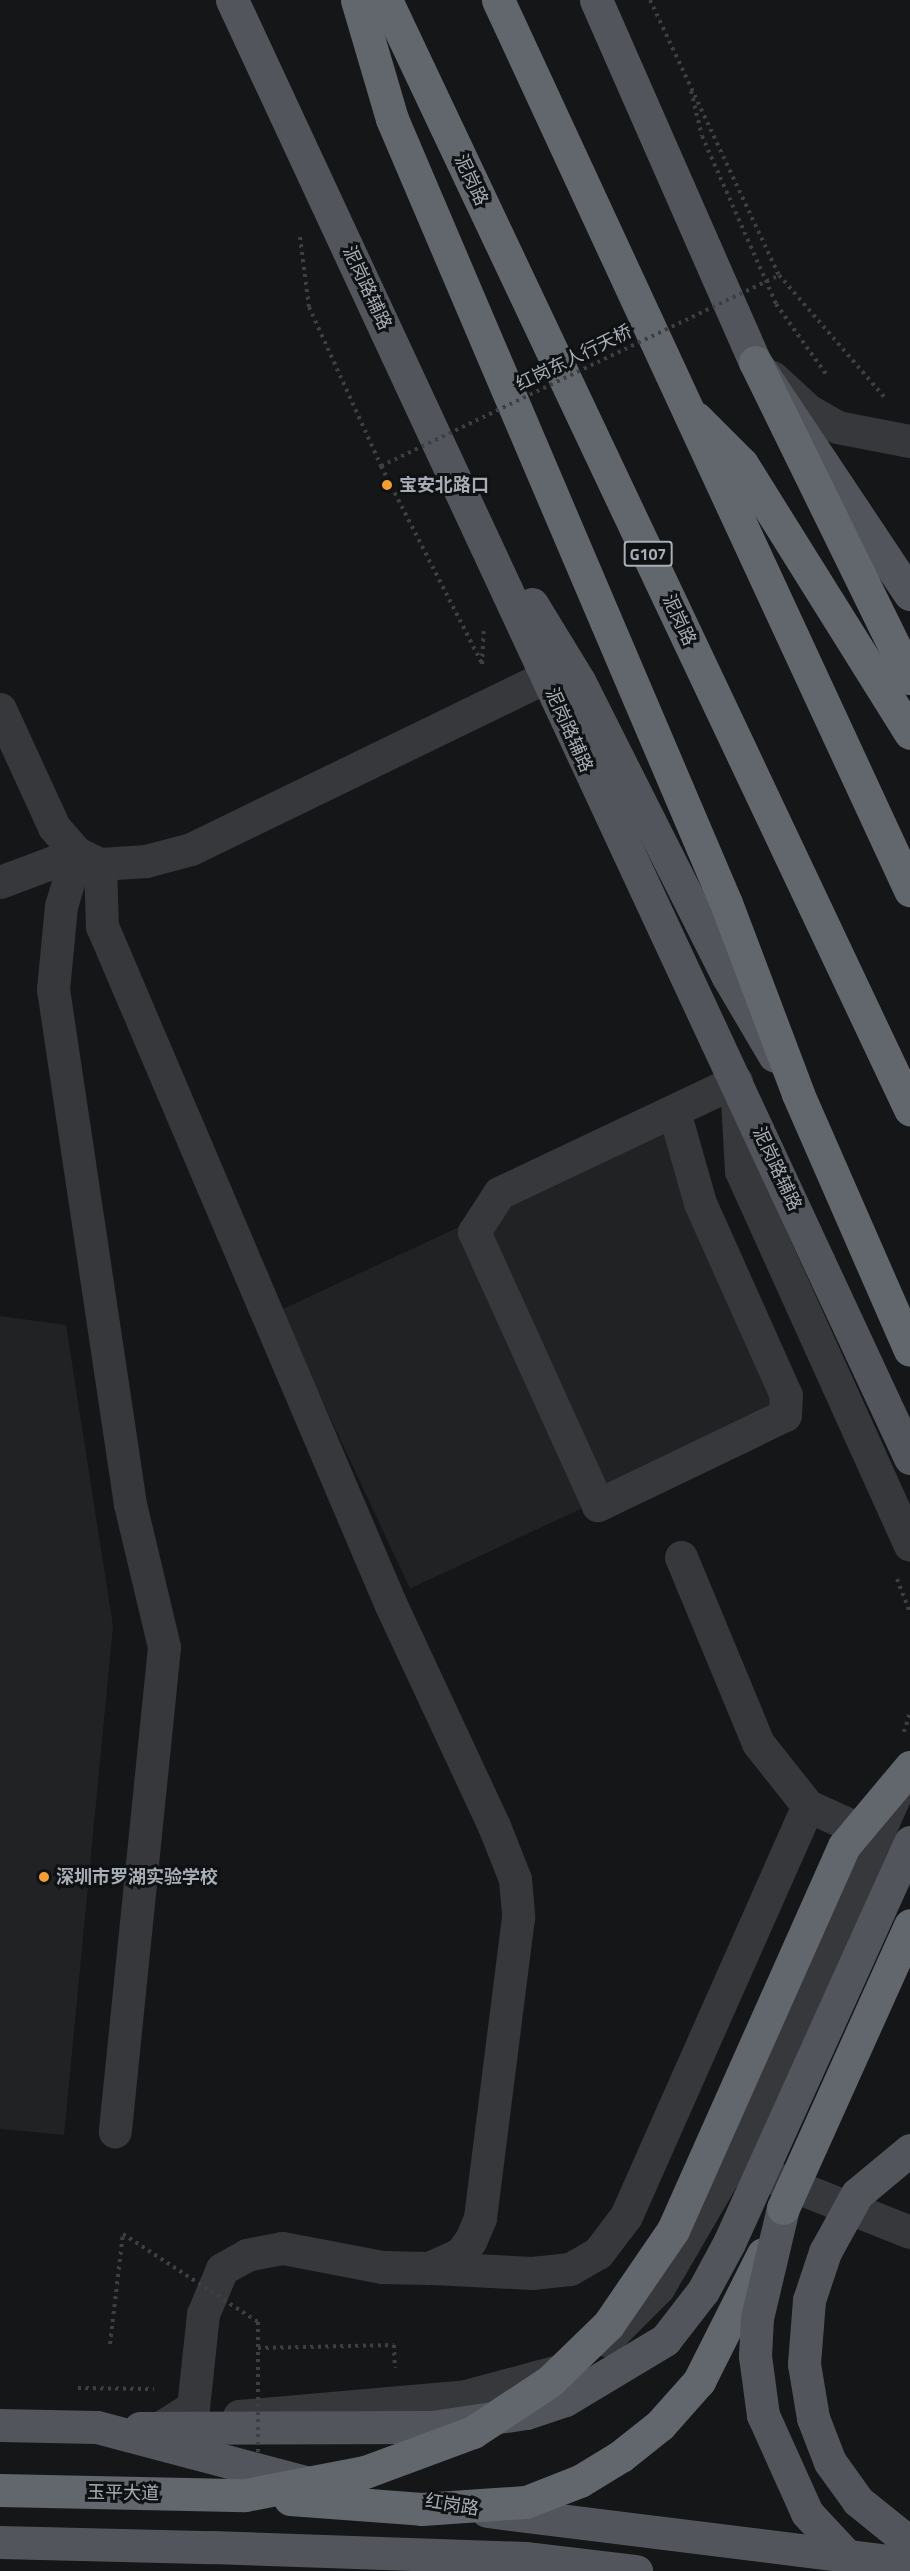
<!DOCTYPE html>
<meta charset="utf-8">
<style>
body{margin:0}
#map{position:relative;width:910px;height:2571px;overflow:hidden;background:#151617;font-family:"Titillium Web","Noto Sans SC",sans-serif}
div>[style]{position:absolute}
.built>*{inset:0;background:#212224;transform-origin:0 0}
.path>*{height:4px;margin-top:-2px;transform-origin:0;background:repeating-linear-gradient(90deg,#3c3f43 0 3px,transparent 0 7.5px)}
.minor>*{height:33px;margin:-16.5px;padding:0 16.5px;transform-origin:16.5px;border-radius:16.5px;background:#36383c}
.major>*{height:33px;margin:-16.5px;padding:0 16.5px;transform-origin:16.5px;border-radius:16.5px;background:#52555b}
.highway>*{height:33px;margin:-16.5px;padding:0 16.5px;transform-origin:16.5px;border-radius:16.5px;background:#62666d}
.path-bridge>*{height:4px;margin-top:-2px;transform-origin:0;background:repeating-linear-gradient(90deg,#3c3f43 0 3px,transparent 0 7.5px)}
.major-bridge>*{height:33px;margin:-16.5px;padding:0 16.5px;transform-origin:16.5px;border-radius:16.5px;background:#52555b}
.highway-bridge>*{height:33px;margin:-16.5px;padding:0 16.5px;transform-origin:16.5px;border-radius:16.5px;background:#62666d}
.dots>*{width:16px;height:16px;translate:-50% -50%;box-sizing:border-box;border:3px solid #101112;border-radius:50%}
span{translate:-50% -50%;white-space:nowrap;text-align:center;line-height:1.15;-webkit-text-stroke:6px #101112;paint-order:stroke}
.shield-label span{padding:2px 4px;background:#101112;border:2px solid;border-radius:4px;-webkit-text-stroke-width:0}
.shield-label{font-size:16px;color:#a7aeb7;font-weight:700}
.street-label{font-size:18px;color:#a7aeb7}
.poi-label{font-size:18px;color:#a7aeb7;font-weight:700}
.left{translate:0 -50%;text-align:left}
</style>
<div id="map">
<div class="built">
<i style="left:669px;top:1129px;width:307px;height:429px;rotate:65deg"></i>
<i style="clip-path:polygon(0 1316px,66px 1325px,113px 1626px,64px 2135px,0 2129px)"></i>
</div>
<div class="path">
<i style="left:650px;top:0;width:304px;rotate:64.9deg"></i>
<i style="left:779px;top:275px;width:164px;rotate:49.2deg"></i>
<i style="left:691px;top:91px;width:46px;rotate:76.3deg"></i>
<i style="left:702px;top:136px;width:184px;rotate:66.2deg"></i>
<i style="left:776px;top:304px;width:86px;rotate:54.5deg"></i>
<i style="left:300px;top:237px;width:71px;rotate:82.7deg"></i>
<i style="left:309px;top:307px;width:175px;rotate:65.6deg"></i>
<i style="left:381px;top:466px;width:221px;rotate:62.9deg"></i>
<i style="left:482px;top:664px;width:33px;rotate:-87deg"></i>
<i style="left:897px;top:1579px;width:36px;rotate:69deg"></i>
<i style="left:904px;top:1732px;width:21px;rotate:-73deg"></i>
<i style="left:110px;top:2344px;width:111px;rotate:-83.3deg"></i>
<i style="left:258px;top:2348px;width:136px;rotate:-1.3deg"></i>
<i style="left:394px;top:2345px;width:23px;rotate:88deg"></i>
<i style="left:78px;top:2388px;width:76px;rotate:0.8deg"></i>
</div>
<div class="minor">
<i style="left:772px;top:377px;width:49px;rotate:42.5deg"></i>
<i style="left:808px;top:410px;width:34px;rotate:30deg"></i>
<i style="left:837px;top:427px;width:74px;rotate:10.9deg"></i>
<i style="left:0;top:709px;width:130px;rotate:65.4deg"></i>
<i style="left:54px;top:827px;width:35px;rotate:49deg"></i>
<i style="left:77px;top:853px;width:25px;rotate:26deg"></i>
<i style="left:100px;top:864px;width:46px;rotate:-3.7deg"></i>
<i style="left:146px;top:861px;width:47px;rotate:-14.9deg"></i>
<i style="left:191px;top:849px;width:394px;rotate:-25.9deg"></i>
<i style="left:77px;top:853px;width:55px;rotate:106.8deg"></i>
<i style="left:61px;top:906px;width:83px;rotate:95.5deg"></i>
<i style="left:53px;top:989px;width:521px;rotate:81.5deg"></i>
<i style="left:130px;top:1504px;width:147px;rotate:76.6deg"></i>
<i style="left:164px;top:1647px;width:487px;rotate:95.8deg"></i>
<i style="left:100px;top:864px;width:62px;rotate:88.2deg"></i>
<i style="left:102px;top:926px;width:736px;rotate:66.95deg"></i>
<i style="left:390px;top:1603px;width:246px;rotate:65deg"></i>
<i style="left:494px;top:1826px;width:57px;rotate:68.4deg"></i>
<i style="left:515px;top:1879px;width:38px;rotate:85deg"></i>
<i style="left:518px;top:1917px;width:303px;rotate:97.2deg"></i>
<i style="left:480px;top:2218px;width:25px;rotate:113deg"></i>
<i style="left:470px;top:2241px;width:16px;rotate:128deg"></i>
<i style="left:460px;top:2254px;width:35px;rotate:156deg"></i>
<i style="left:428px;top:2268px;width:46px;rotate:-178.8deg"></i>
<i style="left:382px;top:2267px;width:102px;rotate:-169.2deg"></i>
<i style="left:282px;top:2248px;width:36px;rotate:169deg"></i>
<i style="left:247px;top:2255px;width:29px;rotate:151deg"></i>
<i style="left:222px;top:2269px;width:49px;rotate:112.9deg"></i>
<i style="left:203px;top:2314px;width:94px;rotate:96.1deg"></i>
<i style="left:193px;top:2407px;width:40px;rotate:148deg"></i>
<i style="left:0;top:882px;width:82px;rotate:-20.6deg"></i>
<i style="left:674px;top:1111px;width:96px;rotate:74.2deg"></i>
<i style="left:700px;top:1203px;width:210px;rotate:65.9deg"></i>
<i style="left:786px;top:1395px;width:20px;rotate:93deg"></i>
<i style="left:785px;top:1415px;width:208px;rotate:154.3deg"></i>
<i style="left:598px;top:1505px;width:300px;rotate:-114.4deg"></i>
<i style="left:474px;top:1232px;width:46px;rotate:-57.3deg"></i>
<i style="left:499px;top:1193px;width:262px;rotate:-25.3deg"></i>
<i style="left:736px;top:1081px;width:90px;rotate:86.8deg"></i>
<i style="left:741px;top:1171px;width:410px;rotate:65.7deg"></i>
<i style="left:681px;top:1557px;width:201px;rotate:67.5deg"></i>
<i style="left:758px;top:1743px;width:80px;rotate:51.6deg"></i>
<i style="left:808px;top:1806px;width:76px;rotate:24.2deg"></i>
<i style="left:734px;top:2162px;width:189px;rotate:21.7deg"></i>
<i style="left:433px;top:2268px;width:99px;rotate:2.9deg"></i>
<i style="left:532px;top:2273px;width:38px;rotate:-6deg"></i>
<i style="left:570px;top:2269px;width:32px;rotate:-30deg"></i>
<i style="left:598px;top:2253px;width:46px;rotate:-52.9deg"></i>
<i style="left:626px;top:2216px;width:449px;rotate:-66.1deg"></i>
<i style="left:606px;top:2340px;width:74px;rotate:-45deg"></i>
<i style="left:658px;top:2288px;width:147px;rotate:-59.8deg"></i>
<i style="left:732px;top:2161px;width:408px;rotate:-66deg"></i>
<i style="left:239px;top:2416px;width:228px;rotate:-5deg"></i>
<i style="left:466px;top:2396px;width:95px;rotate:-15.2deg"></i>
</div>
<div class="major">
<i style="left:232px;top:0;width:1608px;rotate:65.06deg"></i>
<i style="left:596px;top:0;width:395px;rotate:66.3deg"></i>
<i style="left:755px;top:362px;width:279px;rotate:56.3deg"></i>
<i style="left:532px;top:604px;width:90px;rotate:58.6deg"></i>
<i style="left:579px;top:681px;width:331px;rotate:63.3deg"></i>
<i style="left:728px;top:977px;width:91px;rotate:59.5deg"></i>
<i style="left:857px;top:2194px;width:69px;rotate:-39.7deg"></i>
<i style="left:825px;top:2252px;width:51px;rotate:108.4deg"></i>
<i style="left:809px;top:2300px;width:64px;rotate:94.5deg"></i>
<i style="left:804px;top:2364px;width:55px;rotate:80.5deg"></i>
<i style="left:813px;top:2418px;width:47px;rotate:68.9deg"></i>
<i style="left:830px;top:2462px;width:48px;rotate:54.3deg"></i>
<i style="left:858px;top:2501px;width:67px;rotate:38.9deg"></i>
<i style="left:0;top:2425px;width:97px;rotate:1.2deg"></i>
<i style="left:97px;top:2427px;width:219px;rotate:14.8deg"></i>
<i style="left:140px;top:2428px;width:292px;rotate:-0.2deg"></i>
<i style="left:432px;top:2427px;width:95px;rotate:-8.5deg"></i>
<i style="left:526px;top:2413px;width:41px;rotate:-18.4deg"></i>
<i style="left:565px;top:2400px;width:117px;rotate:-31deg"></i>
<i style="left:665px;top:2340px;width:62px;rotate:-52.2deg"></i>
<i style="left:703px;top:2291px;width:55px;rotate:-61.6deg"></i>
<i style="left:487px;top:2511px;width:426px;rotate:7.1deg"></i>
<i style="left:0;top:2542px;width:212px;rotate:1.4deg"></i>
</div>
<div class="highway">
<i style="left:357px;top:0;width:124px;rotate:73.6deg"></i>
<i style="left:392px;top:119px;width:852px;rotate:66.93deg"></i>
<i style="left:726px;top:903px;width:204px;rotate:69.3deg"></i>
<i style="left:798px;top:1094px;width:279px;rotate:66.4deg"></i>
<i style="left:386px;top:0;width:1227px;rotate:64.71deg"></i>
<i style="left:498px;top:0;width:981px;rotate:65.16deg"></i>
<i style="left:755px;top:362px;width:352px;rotate:63.9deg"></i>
<i style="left:696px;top:418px;width:65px;rotate:45deg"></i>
<i style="left:742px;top:464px;width:317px;rotate:58deg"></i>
<i style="left:621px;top:2456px;width:50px;rotate:-38.5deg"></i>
<i style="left:660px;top:2425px;width:59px;rotate:-48.4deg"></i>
<i style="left:699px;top:2381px;width:142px;rotate:-63.3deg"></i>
<i style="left:0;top:2490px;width:245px;rotate:1.2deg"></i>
</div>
<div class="path-bridge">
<i style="left:381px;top:466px;width:441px;rotate:-25.6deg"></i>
<i style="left:123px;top:2234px;width:161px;rotate:33.1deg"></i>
<i style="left:258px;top:2322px;width:135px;rotate:90deg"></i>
</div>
<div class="major-bridge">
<i style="left:783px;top:2208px;width:113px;rotate:103.3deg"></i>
<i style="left:757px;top:2318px;width:38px;rotate:93deg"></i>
<i style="left:755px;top:2356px;width:60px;rotate:82.3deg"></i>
<i style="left:763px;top:2415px;width:107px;rotate:65.8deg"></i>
<i style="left:807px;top:2513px;width:79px;rotate:47deg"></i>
<i style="left:729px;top:2243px;width:440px;rotate:-65.7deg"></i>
<i style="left:825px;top:2252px;width:66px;rotate:-61.1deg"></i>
<i style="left:212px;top:2547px;width:313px;rotate:2deg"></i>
<i style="left:525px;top:2558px;width:112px;rotate:6.7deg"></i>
</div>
<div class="highway-bridge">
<i style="left:783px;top:2208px;width:310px;rotate:-65.8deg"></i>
<i style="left:245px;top:2495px;width:122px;rotate:-10.9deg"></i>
<i style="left:365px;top:2472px;width:115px;rotate:-20.3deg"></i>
<i style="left:473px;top:2432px;width:92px;rotate:-33.5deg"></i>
<i style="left:550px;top:2381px;width:81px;rotate:-44deg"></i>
<i style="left:608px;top:2325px;width:115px;rotate:-55.6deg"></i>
<i style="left:673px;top:2230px;width:420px;rotate:-66deg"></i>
<i style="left:844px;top:1846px;width:103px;rotate:-50.1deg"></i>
<i style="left:290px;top:2499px;width:132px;rotate:4.3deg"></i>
<i style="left:422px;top:2509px;width:104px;rotate:-3.9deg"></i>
<i style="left:526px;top:2502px;width:58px;rotate:-21.3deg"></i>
<i style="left:580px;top:2481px;width:48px;rotate:-31.4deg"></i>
</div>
<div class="dots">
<i style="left:387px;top:485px;background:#f19f34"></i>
<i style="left:44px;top:1877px;background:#f19f34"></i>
</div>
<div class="shield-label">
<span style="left:648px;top:554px">G107</span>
</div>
<div class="street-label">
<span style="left:471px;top:180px;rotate:65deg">泥岗路</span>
<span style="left:367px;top:288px;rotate:65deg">泥岗路辅路</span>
<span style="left:574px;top:358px;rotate:-26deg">红岗东人行天桥</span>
<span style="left:679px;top:620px;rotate:65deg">泥岗路</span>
<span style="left:569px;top:730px;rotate:66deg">泥岗路辅路</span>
<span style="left:777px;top:1169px;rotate:65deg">泥岗路辅路</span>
<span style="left:123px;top:2493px;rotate:1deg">玉平大道</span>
<span style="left:452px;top:2505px;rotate:9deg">红岗路</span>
</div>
<div class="poi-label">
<span class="left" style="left:399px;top:485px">宝安北路口</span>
<span class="left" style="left:56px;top:1877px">深圳市罗湖实验学校</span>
</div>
</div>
